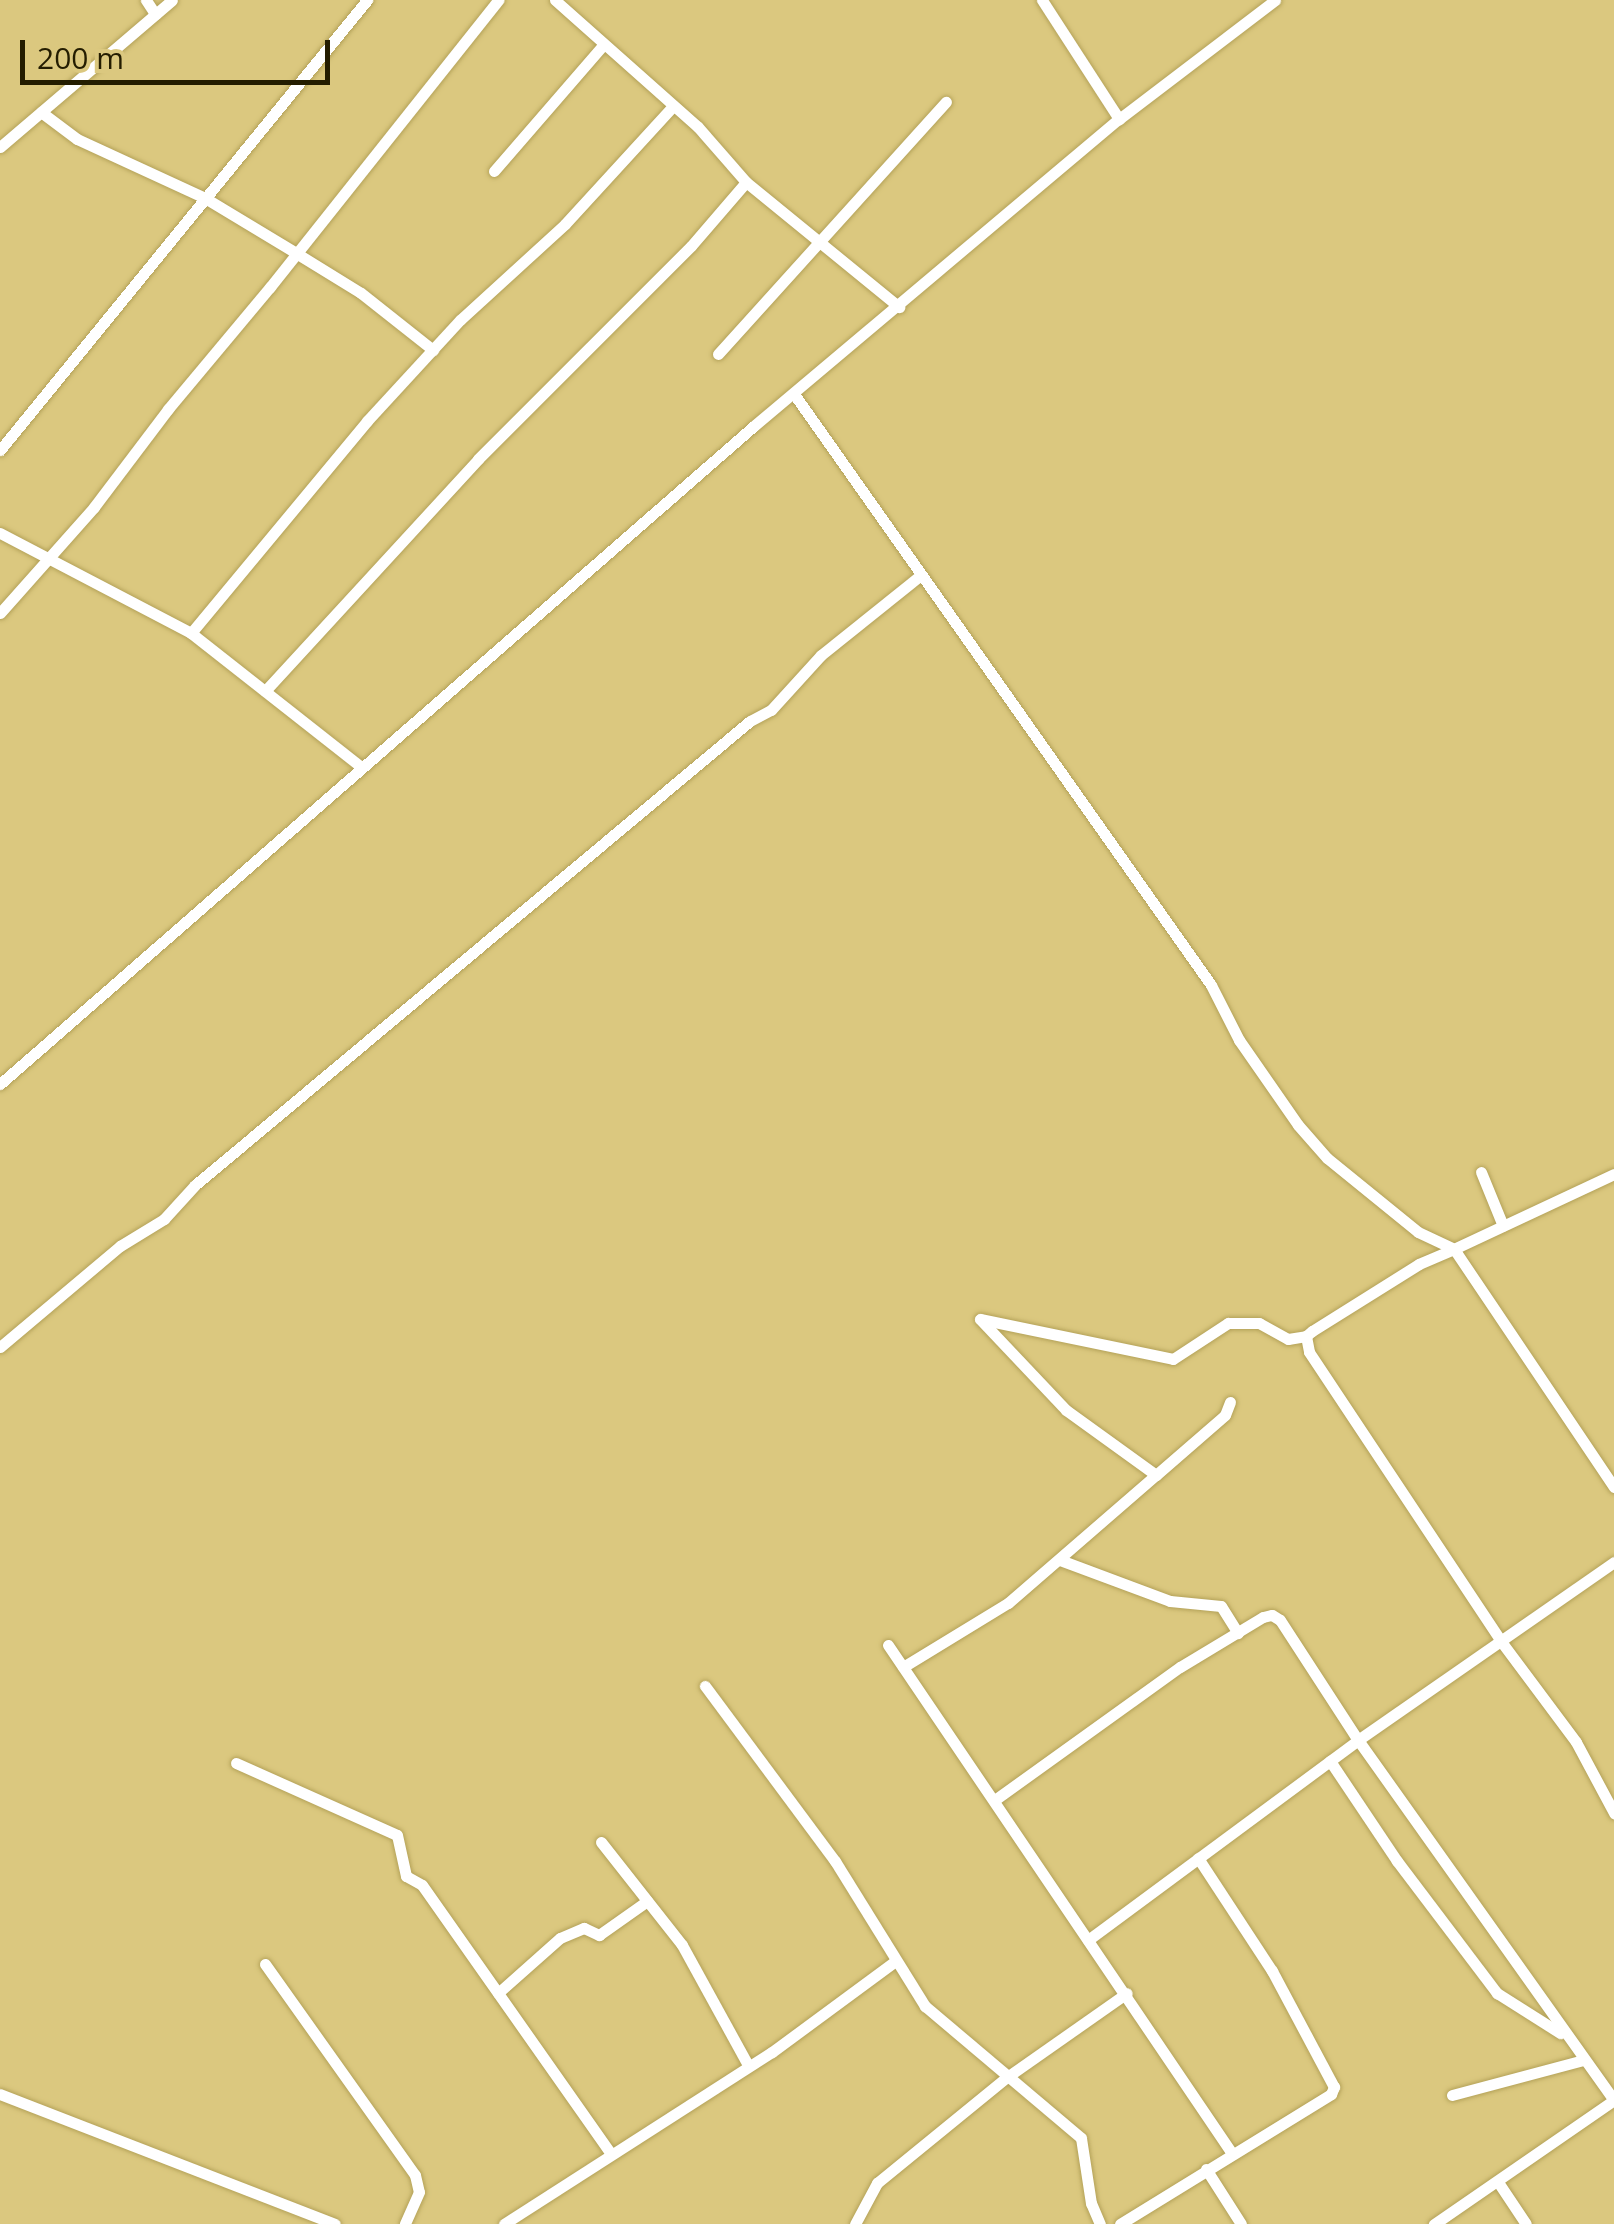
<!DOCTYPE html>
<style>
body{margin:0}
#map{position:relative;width:1614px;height:2224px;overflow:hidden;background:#dbc87f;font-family:"Open Sans",sans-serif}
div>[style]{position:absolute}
.roads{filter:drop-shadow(0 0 2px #b4a259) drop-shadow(0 0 2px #b4a259)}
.street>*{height:11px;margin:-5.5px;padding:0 5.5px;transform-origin:5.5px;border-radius:5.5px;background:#fff}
span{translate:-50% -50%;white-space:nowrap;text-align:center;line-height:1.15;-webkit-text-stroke:8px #dbc87f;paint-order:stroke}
.scale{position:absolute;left:20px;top:40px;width:310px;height:45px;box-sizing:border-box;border:5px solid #241d00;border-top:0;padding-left:12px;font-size:30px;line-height:35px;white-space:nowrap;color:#241d00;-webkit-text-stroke:8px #dbc87f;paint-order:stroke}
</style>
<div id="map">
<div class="roads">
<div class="street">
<i style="left:146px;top:0;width:17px;rotate:57deg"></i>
<i style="left:555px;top:0;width:191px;rotate:41.6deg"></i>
<i style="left:698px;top:127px;width:73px;rotate:48.9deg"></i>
<i style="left:746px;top:182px;width:198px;rotate:39.2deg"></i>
<i style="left:1042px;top:0;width:142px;rotate:57.1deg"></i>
<i style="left:41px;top:112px;width:45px;rotate:36.9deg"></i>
<i style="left:77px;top:139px;width:141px;rotate:24.7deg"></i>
<i style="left:205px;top:198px;width:106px;rotate:31.1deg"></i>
<i style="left:296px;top:253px;width:76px;rotate:31.6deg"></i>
<i style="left:361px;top:293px;width:92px;rotate:38.4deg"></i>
<i style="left:0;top:147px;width:226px;rotate:-40.5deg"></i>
<i style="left:494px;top:171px;width:167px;rotate:-49.1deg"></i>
<i style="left:718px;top:354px;width:340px;rotate:-47.9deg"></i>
<i style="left:794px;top:394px;width:723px;rotate:54.79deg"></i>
<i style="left:1211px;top:985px;width:62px;rotate:63deg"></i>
<i style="left:1239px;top:1040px;width:103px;rotate:55.2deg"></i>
<i style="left:1298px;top:1125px;width:44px;rotate:48.7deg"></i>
<i style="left:1327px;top:1158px;width:117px;rotate:39.1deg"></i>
<i style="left:1418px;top:1232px;width:40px;rotate:25deg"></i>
<i style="left:1454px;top:1249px;width:38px;rotate:157deg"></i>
<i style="left:1419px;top:1264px;width:126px;rotate:147.9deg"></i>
<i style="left:1312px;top:1331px;width:8px;rotate:140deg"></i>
<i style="left:1306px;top:1336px;width:16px;rotate:79deg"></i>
<i style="left:1309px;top:1352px;width:346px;rotate:56.4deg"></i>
<i style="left:1500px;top:1640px;width:127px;rotate:53.3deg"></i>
<i style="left:1576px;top:1742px;width:81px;rotate:61.8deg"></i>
<i style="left:0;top:450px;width:581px;rotate:-50.8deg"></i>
<i style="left:0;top:533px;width:216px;rotate:27.6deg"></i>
<i style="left:191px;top:633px;width:216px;rotate:38.2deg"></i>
<i style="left:0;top:613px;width:142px;rotate:-48.4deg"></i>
<i style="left:94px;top:507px;width:123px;rotate:-52.9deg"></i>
<i style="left:168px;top:409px;width:159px;rotate:-50.1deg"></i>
<i style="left:270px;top:287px;width:367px;rotate:-51.5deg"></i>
<i style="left:191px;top:633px;width:276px;rotate:-50.3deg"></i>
<i style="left:367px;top:421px;width:137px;rotate:-47.4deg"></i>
<i style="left:460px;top:320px;width:142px;rotate:-42.4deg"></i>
<i style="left:565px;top:224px;width:160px;rotate:-47.5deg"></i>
<i style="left:265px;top:691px;width:315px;rotate:-47.4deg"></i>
<i style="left:478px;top:459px;width:301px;rotate:-45deg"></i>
<i style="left:691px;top:246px;width:84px;rotate:-49.3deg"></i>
<i style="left:0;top:1084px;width:1002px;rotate:-41.12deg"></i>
<i style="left:755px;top:425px;width:476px;rotate:-40.1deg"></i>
<i style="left:1119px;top:119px;width:196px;rotate:-37.3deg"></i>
<i style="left:1481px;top:1172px;width:58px;rotate:67.8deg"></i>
<i style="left:1614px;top:1174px;width:177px;rotate:154.9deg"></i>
<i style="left:1454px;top:1249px;width:287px;rotate:56.1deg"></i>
<i style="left:980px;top:1319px;width:197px;rotate:11.7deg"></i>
<i style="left:1173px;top:1359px;width:66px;rotate:-33.2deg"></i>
<i style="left:1228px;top:1323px;width:31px"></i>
<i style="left:1259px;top:1323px;width:33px;rotate:29deg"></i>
<i style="left:1288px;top:1339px;width:18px;rotate:-9deg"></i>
<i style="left:0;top:1347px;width:157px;rotate:-40.1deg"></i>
<i style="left:120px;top:1246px;width:52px;rotate:-31.5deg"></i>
<i style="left:164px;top:1219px;width:46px;rotate:-47.6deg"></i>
<i style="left:195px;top:1185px;width:723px;rotate:-39.9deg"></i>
<i style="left:750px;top:721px;width:24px;rotate:-28deg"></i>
<i style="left:771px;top:710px;width:74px;rotate:-47.7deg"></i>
<i style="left:821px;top:655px;width:128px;rotate:-38.7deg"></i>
<i style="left:1156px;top:1475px;width:91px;rotate:-41deg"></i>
<i style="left:1225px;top:1415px;width:14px;rotate:-69deg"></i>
<i style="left:1060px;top:1560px;width:117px;rotate:20.4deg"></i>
<i style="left:1170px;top:1601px;width:51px;rotate:5.6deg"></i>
<i style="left:1221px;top:1606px;width:32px;rotate:58deg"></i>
<i style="left:888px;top:1645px;width:612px;rotate:55.92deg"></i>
<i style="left:903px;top:1667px;width:123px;rotate:-31.4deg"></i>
<i style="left:1008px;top:1603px;width:196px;rotate:-40.9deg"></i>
<i style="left:1156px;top:1475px;width:111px;rotate:-144.2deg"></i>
<i style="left:1066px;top:1410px;width:125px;rotate:-133.4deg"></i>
<i style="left:705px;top:1686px;width:218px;rotate:53.4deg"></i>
<i style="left:835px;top:1861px;width:171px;rotate:58.2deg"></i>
<i style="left:925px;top:2006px;width:204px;rotate:40.2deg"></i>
<i style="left:1081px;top:2138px;width:66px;rotate:81.3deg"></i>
<i style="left:1091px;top:2203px;width:23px;rotate:67deg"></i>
<i style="left:1330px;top:1761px;width:120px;rotate:56.2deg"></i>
<i style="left:1397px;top:1861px;width:166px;rotate:52.9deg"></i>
<i style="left:1497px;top:1993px;width:75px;rotate:32.4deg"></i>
<i style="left:236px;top:1763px;width:176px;rotate:24.1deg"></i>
<i style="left:397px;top:1835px;width:42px;rotate:77.6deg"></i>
<i style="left:406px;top:1876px;width:18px;rotate:29deg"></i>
<i style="left:422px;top:1885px;width:329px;rotate:54.9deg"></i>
<i style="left:996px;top:1799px;width:226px;rotate:-35.7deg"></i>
<i style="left:1180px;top:1667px;width:97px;rotate:-31.1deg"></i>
<i style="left:1263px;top:1617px;width:9px;rotate:-13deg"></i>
<i style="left:1272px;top:1615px;width:9px;rotate:32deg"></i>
<i style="left:1280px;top:1620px;width:143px;rotate:57deg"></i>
<i style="left:1358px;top:1740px;width:442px;rotate:54.6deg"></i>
<i style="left:1614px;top:2100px;width:219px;rotate:145.4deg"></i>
<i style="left:601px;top:1842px;width:131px;rotate:51.8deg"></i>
<i style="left:682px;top:1945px;width:137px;rotate:61.2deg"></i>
<i style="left:1088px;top:1940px;width:336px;rotate:-36.5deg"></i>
<i style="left:1358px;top:1740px;width:312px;rotate:-34.8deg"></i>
<i style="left:265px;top:1964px;width:259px;rotate:54.6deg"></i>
<i style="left:415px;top:2175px;width:17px;rotate:77deg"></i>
<i style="left:419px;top:2192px;width:35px;rotate:114deg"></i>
<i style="left:498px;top:1993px;width:83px;rotate:-41.6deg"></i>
<i style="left:560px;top:1938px;width:26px;rotate:-23deg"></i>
<i style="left:584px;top:1928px;width:17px;rotate:25deg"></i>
<i style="left:599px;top:1935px;width:59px;rotate:-35.3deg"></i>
<i style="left:0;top:2094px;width:359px;rotate:21.2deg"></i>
<i style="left:1452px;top:2095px;width:137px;rotate:-14.9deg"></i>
<i style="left:1206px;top:2169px;width:65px;rotate:57.5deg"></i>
<i style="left:1498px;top:2182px;width:50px;rotate:56.3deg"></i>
<i style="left:504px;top:2224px;width:318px;rotate:-32.7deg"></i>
<i style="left:772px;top:2052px;width:152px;rotate:-36.4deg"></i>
<i style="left:855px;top:2224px;width:47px;rotate:-61.8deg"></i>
<i style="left:877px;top:2183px;width:168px;rotate:-39.2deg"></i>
<i style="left:1007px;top:2077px;width:146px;rotate:-35deg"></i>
<i style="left:1120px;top:2224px;width:248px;rotate:-31.6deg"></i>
<i style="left:1331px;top:2094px;width:8px;rotate:-67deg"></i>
<i style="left:1334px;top:2087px;width:132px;rotate:-118.1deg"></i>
<i style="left:1272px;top:1971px;width:135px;rotate:-123.2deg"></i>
</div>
</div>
<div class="scale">200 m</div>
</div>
